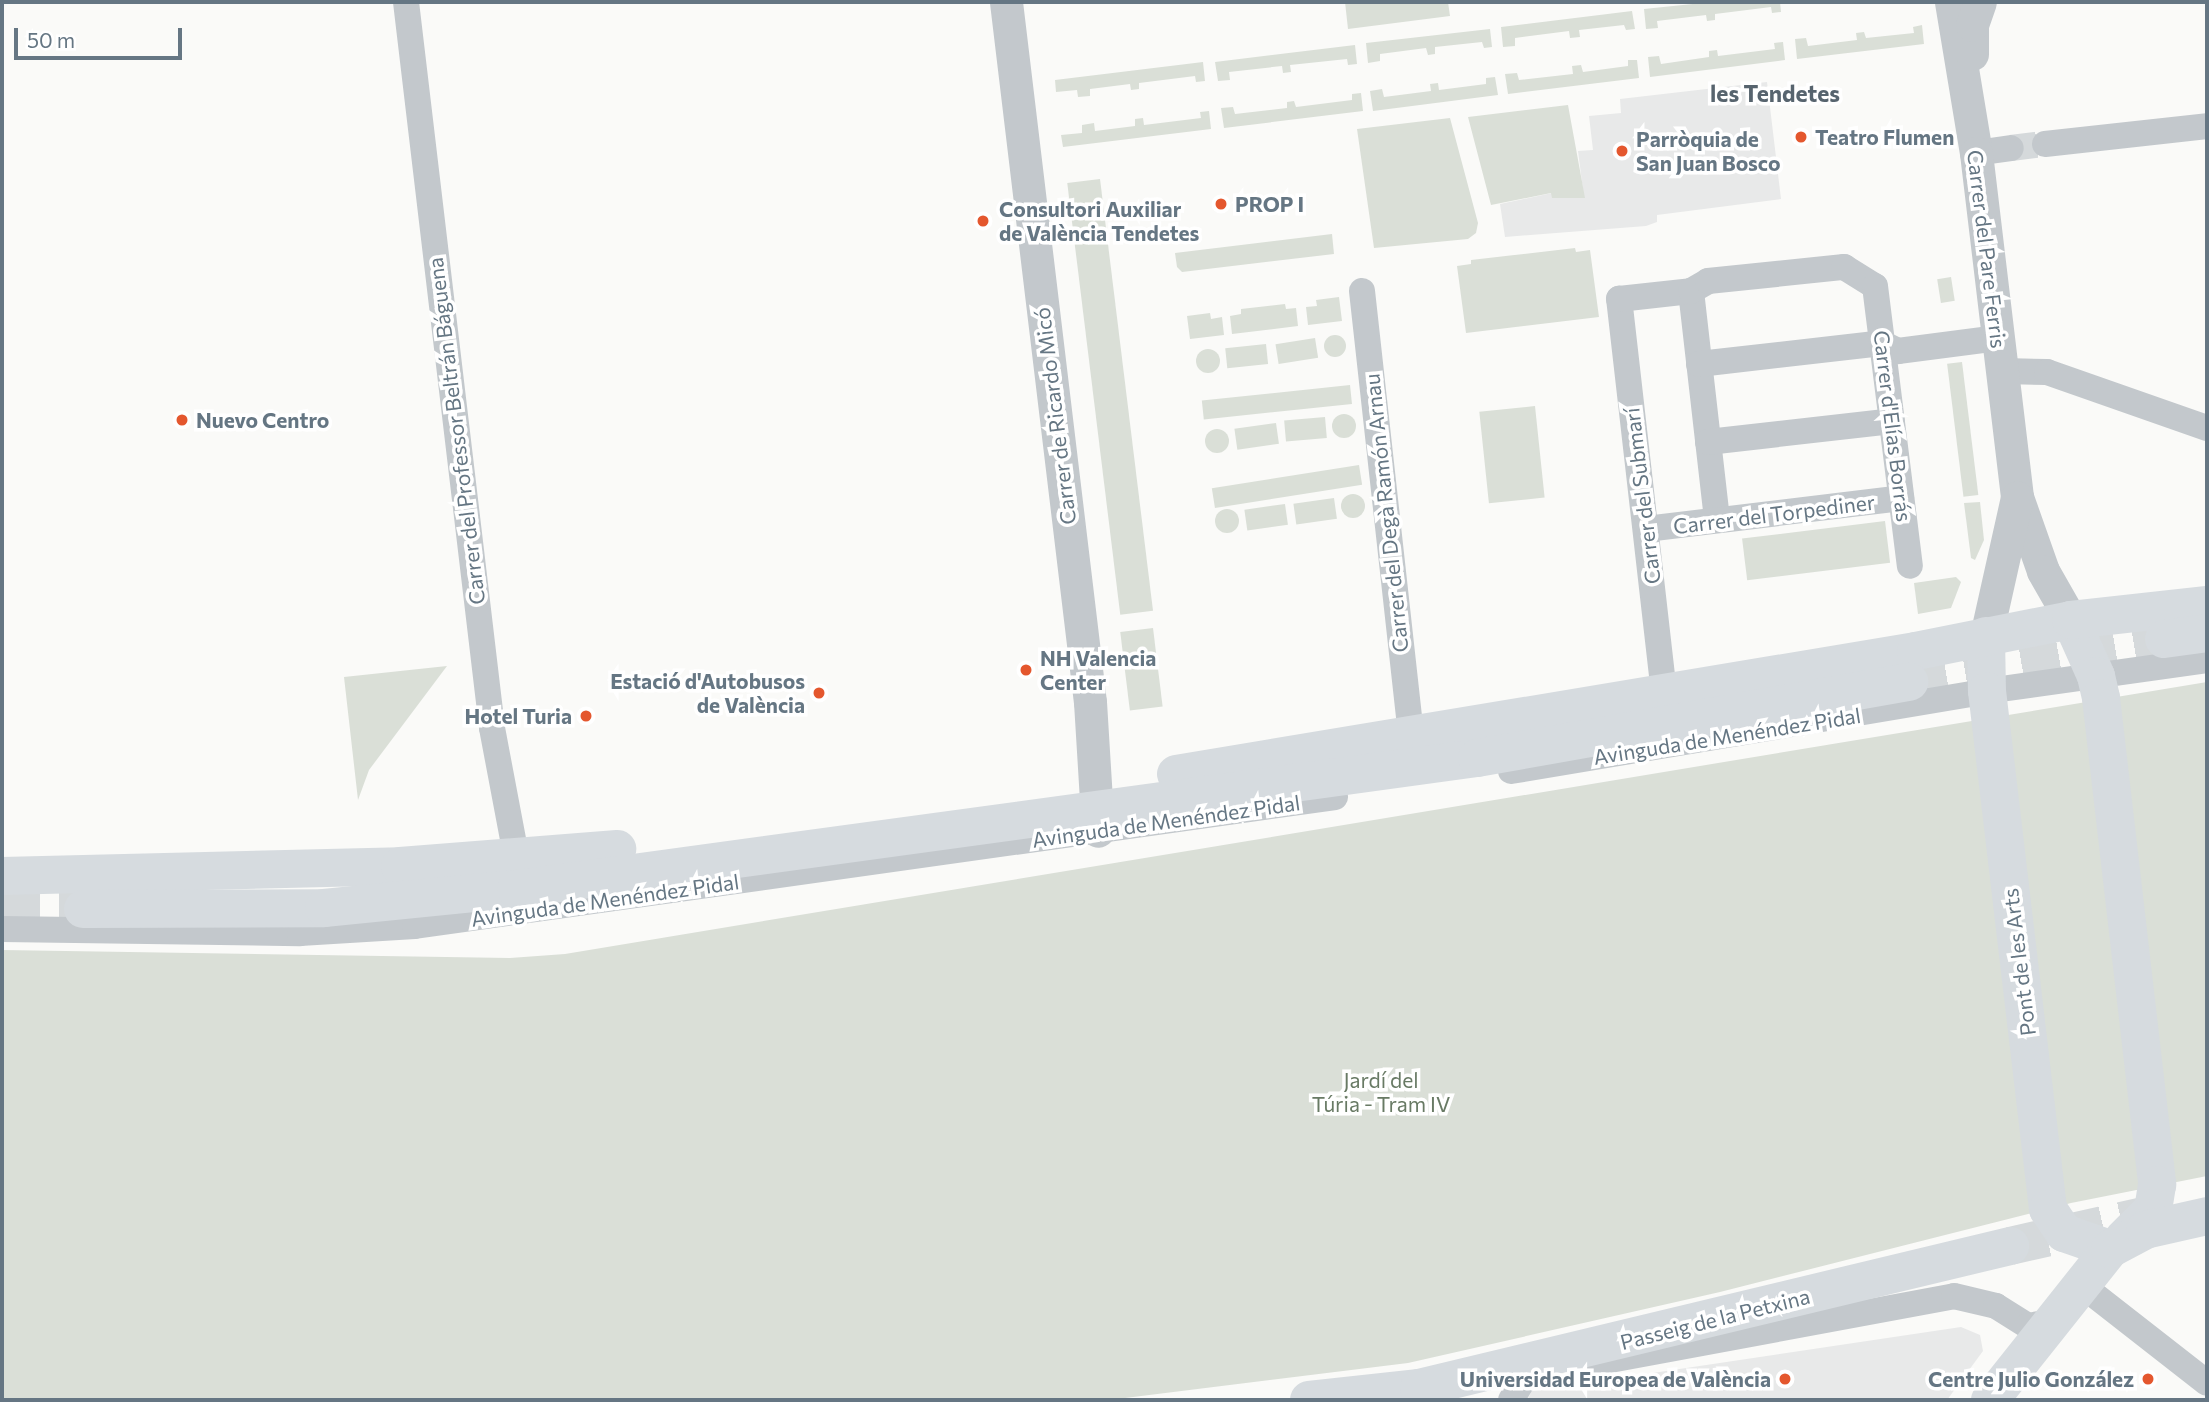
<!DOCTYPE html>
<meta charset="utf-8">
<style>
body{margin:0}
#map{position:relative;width:2209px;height:1402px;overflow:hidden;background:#fafaf8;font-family:Commissioner,sans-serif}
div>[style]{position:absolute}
.built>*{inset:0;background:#e8e9e9}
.green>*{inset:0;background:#dadfd7;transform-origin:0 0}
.round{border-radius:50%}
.minor-tunnel>*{height:26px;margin-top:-13px;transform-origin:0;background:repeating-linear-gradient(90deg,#d5d9db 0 26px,transparent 0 39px)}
.primary-tunnel>*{height:38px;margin-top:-19px;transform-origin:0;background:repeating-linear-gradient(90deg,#d5d9db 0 38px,transparent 0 57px)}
.minor>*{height:26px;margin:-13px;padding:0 13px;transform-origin:13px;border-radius:13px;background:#c3c8cc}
.tertiary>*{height:33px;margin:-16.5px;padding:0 16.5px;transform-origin:16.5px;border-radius:16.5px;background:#c3c8cc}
.secondary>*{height:38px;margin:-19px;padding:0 19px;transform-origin:19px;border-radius:19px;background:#d6dbdf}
.primary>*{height:38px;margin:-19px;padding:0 19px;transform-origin:19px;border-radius:19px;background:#d6dbdf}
.dots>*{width:19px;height:19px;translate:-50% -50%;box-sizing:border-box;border:4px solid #fff;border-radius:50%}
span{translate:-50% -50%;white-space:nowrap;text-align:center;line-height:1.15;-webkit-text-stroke:7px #fff;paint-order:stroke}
.poi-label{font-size:21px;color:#657683;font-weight:700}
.left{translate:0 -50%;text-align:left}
.right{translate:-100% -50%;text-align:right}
.street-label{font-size:21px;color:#657683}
.park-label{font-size:21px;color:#687a64}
.neighbourhood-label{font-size:23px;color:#57646e;font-weight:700}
.frame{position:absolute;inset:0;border:4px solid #657683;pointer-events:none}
.scale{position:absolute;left:14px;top:28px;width:168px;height:32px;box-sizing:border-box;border:4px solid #657683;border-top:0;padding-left:9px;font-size:21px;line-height:24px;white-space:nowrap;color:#657683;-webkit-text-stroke:5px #fff;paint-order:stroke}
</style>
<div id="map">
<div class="built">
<i style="clip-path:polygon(1767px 82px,1781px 199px,1657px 215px,1657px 222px,1646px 226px,1505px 237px,1500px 204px,1552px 193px,1584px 198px,1578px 151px,1593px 150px,1589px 116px,1621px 113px,1620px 99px)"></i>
<i style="clip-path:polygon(1961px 1327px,1980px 1335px,1983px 1351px,1947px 1400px,1527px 1400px,1532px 1391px)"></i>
</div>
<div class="green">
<i style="clip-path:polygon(1345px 2px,1448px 2px,1450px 16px,1348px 29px)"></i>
<i style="clip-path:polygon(1712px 2px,1780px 2px,1781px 12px,1772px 13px,1771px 7px,1715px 14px,1715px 20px,1707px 21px,1706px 15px,1657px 21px,1658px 28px,1646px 29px,1644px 9px)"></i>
<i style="clip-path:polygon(1632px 11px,1635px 29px,1626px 30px,1624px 25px,1579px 30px,1580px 37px,1570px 38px,1569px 31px,1515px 38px,1515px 46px,1503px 47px,1501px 27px)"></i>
<i style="clip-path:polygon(1922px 25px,1924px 44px,1797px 59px,1795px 39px,1806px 38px,1808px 46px,1857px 40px,1856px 33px,1864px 32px,1866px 38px,1914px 33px,1913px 27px)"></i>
<i style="clip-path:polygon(1490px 29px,1492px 47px,1484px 48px,1482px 42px,1435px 47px,1435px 54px,1428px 55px,1426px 48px,1380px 54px,1380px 61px,1368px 63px,1366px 43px)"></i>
<i style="clip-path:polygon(1783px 42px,1785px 60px,1650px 77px,1648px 57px,1659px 56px,1661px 64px,1709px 57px,1709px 51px,1717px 50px,1718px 56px,1775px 49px,1774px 43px)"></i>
<i style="clip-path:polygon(1355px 45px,1357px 64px,1348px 65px,1347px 59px,1290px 65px,1291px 72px,1283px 73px,1282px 66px,1229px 72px,1230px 80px,1218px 81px,1215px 62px)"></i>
<i style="clip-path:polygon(1628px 60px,1637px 60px,1639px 78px,1508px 94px,1505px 74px,1517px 73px,1519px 80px,1573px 74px,1572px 66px,1581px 65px,1583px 72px,1628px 66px)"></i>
<i style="clip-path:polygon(1203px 62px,1205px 81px,1196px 82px,1195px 76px,1139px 83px,1139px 89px,1131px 90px,1130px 84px,1090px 89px,1090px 96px,1078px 97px,1077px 90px,1056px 92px,1055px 80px)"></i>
<i style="clip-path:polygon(1495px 77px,1498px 95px,1373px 111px,1370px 91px,1382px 89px,1384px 97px,1431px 91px,1430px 84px,1438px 83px,1439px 90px,1486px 84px,1486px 78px)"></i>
<i style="clip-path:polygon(1361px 93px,1363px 111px,1224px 128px,1221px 108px,1233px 107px,1235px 114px,1287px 108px,1287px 102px,1294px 101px,1296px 107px,1352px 100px,1352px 94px)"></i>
<i style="clip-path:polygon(1568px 105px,1585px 198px,1552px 198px,1551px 193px,1491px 205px,1468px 117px)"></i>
<i style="clip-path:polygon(1209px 111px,1211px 129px,1063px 147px,1061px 135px,1082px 133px,1082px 125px,1094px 123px,1095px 131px,1135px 126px,1135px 119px,1143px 118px,1144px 125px,1201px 118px,1200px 112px)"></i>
<i style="clip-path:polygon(1450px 118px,1478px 223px,1476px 233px,1468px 239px,1374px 248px,1357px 129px)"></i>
<i style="left:1100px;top:179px;width:435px;height:33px;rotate:83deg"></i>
<i style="clip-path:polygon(1332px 234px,1334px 254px,1182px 272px,1177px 267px,1175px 253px)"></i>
<i style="clip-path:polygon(1575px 248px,1576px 252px,1590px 250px,1599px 317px,1466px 333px,1457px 266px,1471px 264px,1471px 260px)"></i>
<i style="left:1951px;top:277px;width:24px;height:14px;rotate:81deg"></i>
<i style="clip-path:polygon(1339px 297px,1342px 321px,1308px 325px,1306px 307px,1317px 306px,1316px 300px)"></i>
<i style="clip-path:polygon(1285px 304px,1286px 309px,1296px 308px,1298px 326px,1232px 334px,1230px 316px,1241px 314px,1241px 309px)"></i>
<i style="clip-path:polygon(1210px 313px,1211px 319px,1222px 317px,1224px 335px,1190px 339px,1187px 316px)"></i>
<i class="round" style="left:1324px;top:335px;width:22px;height:22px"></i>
<i style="left:1315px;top:338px;width:20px;height:40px;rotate:81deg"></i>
<i style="left:1266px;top:344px;width:20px;height:41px;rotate:84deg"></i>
<i class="round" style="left:1196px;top:349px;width:24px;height:24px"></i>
<i style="left:1962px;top:362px;width:134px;height:15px;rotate:83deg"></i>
<i style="left:1350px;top:385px;width:19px;height:149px;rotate:84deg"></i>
<i style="left:1535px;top:406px;width:92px;height:56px;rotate:84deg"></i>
<i class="round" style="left:1332px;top:414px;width:24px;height:24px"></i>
<i style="left:1325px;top:417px;width:21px;height:41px;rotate:85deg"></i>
<i style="left:1276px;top:423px;width:21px;height:42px;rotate:82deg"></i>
<i class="round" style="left:1205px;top:429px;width:24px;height:24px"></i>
<i style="left:1359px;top:465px;width:20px;height:149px;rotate:81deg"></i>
<i class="round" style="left:1341px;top:494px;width:24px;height:24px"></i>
<i style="left:1334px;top:498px;width:21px;height:41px;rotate:82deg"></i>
<i style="clip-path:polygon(1980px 502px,1984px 540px,1975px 560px,1971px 558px,1964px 503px)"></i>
<i style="left:1285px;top:504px;width:21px;height:41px;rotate:82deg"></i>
<i class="round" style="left:1215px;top:509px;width:24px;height:24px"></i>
<i style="left:1885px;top:521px;width:42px;height:144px;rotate:83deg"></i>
<i style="clip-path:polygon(1956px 577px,1961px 582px,1951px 608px,1918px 614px,1914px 583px)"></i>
<i style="left:1153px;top:628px;width:79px;height:33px;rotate:83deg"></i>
<i style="clip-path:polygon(447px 666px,369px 770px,358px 800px,344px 677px)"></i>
<i style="clip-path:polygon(2207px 682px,2207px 1176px,2071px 1203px,1720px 1292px,1408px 1363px,1109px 1400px,2px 1400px,2px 950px,510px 958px,565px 954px)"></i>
</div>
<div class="minor-tunnel">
<i style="left:2011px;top:148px;width:34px;rotate:-7deg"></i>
</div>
<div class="primary-tunnel">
<i style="left:1909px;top:682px;width:259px;rotate:-9.6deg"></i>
<i style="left:2px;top:907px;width:81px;rotate:1.4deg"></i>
<i style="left:2010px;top:1246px;width:155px;rotate:-12.7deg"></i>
</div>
<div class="minor">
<i style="left:406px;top:2px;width:731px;rotate:83.24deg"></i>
<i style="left:492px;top:728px;width:146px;rotate:79.3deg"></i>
<i style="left:2045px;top:144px;width:163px;rotate:-6.3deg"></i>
<i style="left:1976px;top:153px;width:35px;rotate:-8deg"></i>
<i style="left:1362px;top:291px;width:447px;rotate:83.7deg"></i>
<i style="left:1691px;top:291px;width:229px;rotate:83.5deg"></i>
<i style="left:1699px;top:364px;width:184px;rotate:-6.5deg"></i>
<i style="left:1882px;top:343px;width:18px;rotate:27deg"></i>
<i style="left:1898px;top:351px;width:101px;rotate:-7.4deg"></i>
<i style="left:2003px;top:371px;width:44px;rotate:1.3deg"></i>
<i style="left:2047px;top:372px;width:170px;rotate:19.3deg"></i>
<i style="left:1708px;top:442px;width:185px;rotate:-6.5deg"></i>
<i style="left:1646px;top:529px;width:257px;rotate:-6.9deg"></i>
<i style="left:1664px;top:693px;width:397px;rotate:-96.5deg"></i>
<i style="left:1619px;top:299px;width:72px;rotate:-6.3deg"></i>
<i style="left:1691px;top:291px;width:20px;rotate:-30deg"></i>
<i style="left:1708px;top:281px;width:137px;rotate:-5.9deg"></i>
<i style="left:1844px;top:267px;width:36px;rotate:32deg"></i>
<i style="left:1875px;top:286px;width:282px;rotate:82.9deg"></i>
<i style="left:1511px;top:771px;width:483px;rotate:-9.5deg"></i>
<i style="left:1987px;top:691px;width:222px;rotate:-8deg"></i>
<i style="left:2px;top:929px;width:298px;rotate:0.8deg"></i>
<i style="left:300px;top:933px;width:115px;rotate:-3.5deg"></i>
<i style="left:415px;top:926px;width:929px;rotate:-7.98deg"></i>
<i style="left:2079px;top:1283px;width:162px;rotate:38deg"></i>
<i style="left:1594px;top:1363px;width:366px;rotate:-10.5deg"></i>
<i style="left:1954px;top:1296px;width:43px;rotate:13.4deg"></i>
<i style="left:1996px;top:1306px;width:38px;rotate:32deg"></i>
<i style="left:2028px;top:1326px;width:23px;rotate:-10deg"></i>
<i style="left:1511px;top:1400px;width:26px;rotate:-58deg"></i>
<i style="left:1525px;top:1378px;width:13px;rotate:-27deg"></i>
</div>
<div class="tertiary">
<i style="left:1006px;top:2px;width:705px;rotate:83.16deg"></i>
<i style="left:1090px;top:702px;width:129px;rotate:86.5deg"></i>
<i style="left:1951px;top:2px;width:153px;rotate:80.6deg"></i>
<i style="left:1976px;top:153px;width:346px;rotate:83.2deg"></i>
<i style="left:2017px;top:497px;width:78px;rotate:70.6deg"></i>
<i style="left:2043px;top:571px;width:56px;rotate:60.3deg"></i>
<i style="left:1972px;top:54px;width:29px;rotate:-90deg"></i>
<i style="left:1972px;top:25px;width:24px;rotate:-71deg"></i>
<i style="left:1986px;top:636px;width:142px;rotate:-77.4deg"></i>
</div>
<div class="secondary">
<i style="left:2071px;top:620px;width:61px;rotate:65.9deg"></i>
<i style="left:2096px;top:676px;width:23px;rotate:77deg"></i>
<i style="left:2101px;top:698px;width:490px;rotate:83.4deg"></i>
<i style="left:2157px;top:1185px;width:24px;rotate:99deg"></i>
<i style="left:2153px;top:1209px;width:42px;rotate:135deg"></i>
<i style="left:1986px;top:636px;width:55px;rotate:89deg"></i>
<i style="left:1987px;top:691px;width:522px;rotate:83.28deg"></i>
<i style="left:2048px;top:1209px;width:29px;rotate:56deg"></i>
<i style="left:2064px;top:1233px;width:49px;rotate:19.2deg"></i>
<i style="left:1176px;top:774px;width:750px;rotate:-9.44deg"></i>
<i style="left:1916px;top:651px;width:158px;rotate:-11.3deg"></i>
<i style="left:2071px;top:620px;width:137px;rotate:-6.3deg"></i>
<i style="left:1990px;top:1400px;width:193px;rotate:-51.5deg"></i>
<i style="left:2110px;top:1249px;width:40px;rotate:-28deg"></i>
<i style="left:2145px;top:1230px;width:64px;rotate:-12.7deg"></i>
</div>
<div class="primary">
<i style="left:2164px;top:639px;width:43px;rotate:-7.9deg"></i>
<i style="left:2px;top:876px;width:398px;rotate:-1.4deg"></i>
<i style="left:400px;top:866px;width:218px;rotate:-4.5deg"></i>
<i style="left:83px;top:909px;width:241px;rotate:-0.2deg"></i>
<i style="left:324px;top:908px;width:193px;rotate:-5.7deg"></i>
<i style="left:516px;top:889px;width:970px;rotate:-7.76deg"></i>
<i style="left:1477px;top:758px;width:439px;rotate:-10deg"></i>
<i style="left:1309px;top:1400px;width:111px;rotate:-6.2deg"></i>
<i style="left:1419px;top:1388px;width:608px;rotate:-13.51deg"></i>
</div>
<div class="dots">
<i style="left:1801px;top:137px;background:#e4572e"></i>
<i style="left:1622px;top:151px;background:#e4572e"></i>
<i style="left:1221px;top:204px;background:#e4572e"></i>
<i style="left:983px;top:221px;background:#e4572e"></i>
<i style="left:182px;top:420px;background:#e4572e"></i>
<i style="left:1026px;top:670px;background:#e4572e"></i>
<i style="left:819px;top:693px;background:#e4572e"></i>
<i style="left:586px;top:716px;background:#e4572e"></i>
<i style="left:1785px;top:1379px;background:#e4572e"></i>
<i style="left:2148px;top:1379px;background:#e4572e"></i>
</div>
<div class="poi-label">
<span class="left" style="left:1815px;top:137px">Teatro Flumen</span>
<span class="left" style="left:1636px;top:151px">Parròquia de<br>San Juan Bosco</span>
<span class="left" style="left:1235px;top:204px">PROP I</span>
<span class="left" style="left:999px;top:221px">Consultori Auxiliar<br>de València Tendetes</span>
<span class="left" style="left:196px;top:420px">Nuevo Centro</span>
<span class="left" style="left:1040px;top:670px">NH Valencia<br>Center</span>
<span class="right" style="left:805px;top:693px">Estació d'Autobusos<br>de València</span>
<span class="right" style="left:572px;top:716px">Hotel Turia</span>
<span class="right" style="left:1771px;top:1379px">Universidad Europea de València</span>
<span class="right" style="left:2134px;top:1379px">Centre Julio González</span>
</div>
<div class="street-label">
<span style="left:1987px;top:249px;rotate:83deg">Carrer del Pare Ferris</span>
<span style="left:1055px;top:416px;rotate:-97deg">Carrer de Ricardo Micó</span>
<span style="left:1893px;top:426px;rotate:83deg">Carrer d'Elías Borrás</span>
<span style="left:456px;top:431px;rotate:-97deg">Carrer del Professor Beltrán Báguena</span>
<span style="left:1642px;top:496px;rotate:-97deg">Carrer del Submarí</span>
<span style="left:1386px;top:513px;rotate:-96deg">Carrer del Degà Ramón Arnau</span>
<span style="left:1774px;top:514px;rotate:-7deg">Carrer del Torpediner</span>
<span style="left:1727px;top:736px;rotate:-9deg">Avinguda de Menéndez Pidal</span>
<span style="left:1166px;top:821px;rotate:-8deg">Avinguda de Menéndez Pidal</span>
<span style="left:605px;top:900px;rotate:-8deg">Avinguda de Menéndez Pidal</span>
<span style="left:2019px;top:962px;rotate:-97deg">Pont de les Arts</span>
<span style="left:1715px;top:1319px;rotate:-14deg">Passeig de la Petxina</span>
</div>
<div class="park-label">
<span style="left:1381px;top:1092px">Jardí del<br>Túria - Tram IV</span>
</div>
<div class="neighbourhood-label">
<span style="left:1775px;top:93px">les Tendetes</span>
</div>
<div class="frame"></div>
<div class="scale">50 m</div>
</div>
